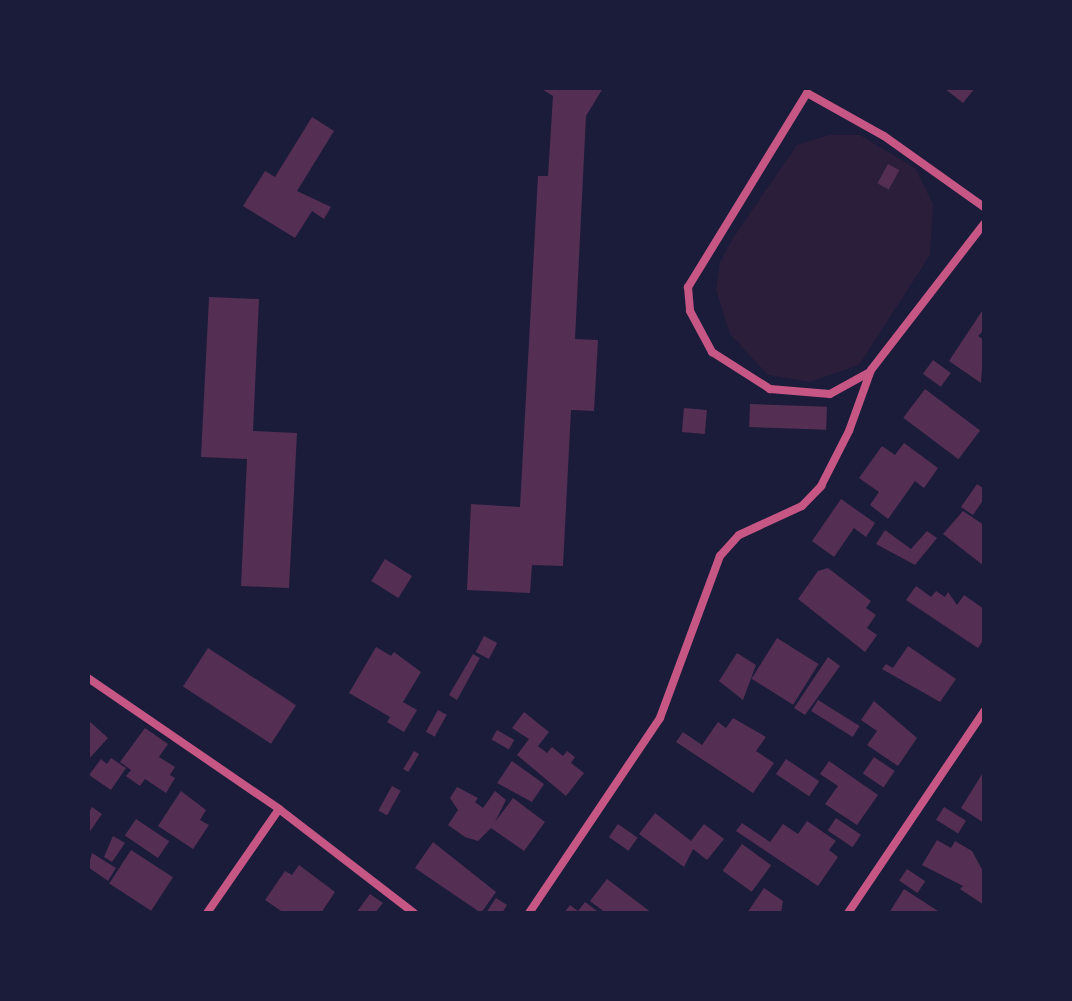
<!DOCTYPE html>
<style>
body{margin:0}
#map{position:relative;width:1072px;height:1001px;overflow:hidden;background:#1b1b3a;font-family:"Noto Sans",sans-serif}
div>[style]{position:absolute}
.green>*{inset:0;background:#2a1e3b}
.building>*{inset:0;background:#542f53;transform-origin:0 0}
.minor>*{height:8px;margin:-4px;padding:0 4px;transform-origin:4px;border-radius:4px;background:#c65784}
span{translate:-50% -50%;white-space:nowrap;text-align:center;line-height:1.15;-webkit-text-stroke:6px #1b1b3a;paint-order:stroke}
.frame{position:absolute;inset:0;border:90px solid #1b1b3a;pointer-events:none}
</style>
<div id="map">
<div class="green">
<i style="clip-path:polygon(829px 135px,860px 135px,915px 168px,933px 204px,930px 255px,859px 365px,810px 382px,768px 375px,730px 334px,716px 290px,720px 262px,733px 238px,797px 145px)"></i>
</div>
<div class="building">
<i style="clip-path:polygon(540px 88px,603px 88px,586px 116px,575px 339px,598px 340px,594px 411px,571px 410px,563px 566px,532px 565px,530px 593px,467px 590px,471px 504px,520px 507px,538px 176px,548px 176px,553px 96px)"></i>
<i style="clip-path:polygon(944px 88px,975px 88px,963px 103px)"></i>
<i style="clip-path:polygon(312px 117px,334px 131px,297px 191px,331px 207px,324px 219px,312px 211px,295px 238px,243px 206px,265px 171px,275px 177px)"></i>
<i style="left:888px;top:164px;width:13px;height:22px;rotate:29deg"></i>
<i style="clip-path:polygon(209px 297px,259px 299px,253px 431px,297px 433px,289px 588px,241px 586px,247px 459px,201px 457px)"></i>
<i style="clip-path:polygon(984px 308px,984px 330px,978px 336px,984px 340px,981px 383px,949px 361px)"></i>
<i style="left:933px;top:360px;width:22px;height:17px;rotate:36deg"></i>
<i style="left:925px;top:389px;width:69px;height:36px;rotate:37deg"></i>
<i style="left:750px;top:404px;width:77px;height:23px;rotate:2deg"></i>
<i style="left:684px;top:408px;width:23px;height:24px;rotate:5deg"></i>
<i style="clip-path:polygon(904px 443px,938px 468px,924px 488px,915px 481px,888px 519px,870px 505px,879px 492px,859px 478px,882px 446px,895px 455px)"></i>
<i style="clip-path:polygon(977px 484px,984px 489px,984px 499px,973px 515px,961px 507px)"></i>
<i style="clip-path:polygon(841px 499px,875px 523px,866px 537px,854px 528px,834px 557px,812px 541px)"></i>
<i style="clip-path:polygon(963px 511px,984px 525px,984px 566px,943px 534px)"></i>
<i style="clip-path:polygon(885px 530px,911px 549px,927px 531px,937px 538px,915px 565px,876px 544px)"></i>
<i style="left:385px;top:559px;width:32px;height:26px;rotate:32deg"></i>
<i style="clip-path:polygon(828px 568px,871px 601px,866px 608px,876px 615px,867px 628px,877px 635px,865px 652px,798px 599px,818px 571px)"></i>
<i style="clip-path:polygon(916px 586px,931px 597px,936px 591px,945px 597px,948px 592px,957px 605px,964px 595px,984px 609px,984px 639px,978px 648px,906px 600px)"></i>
<i style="left:484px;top:636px;width:15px;height:18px;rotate:28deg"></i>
<i style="left:777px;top:638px;width:49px;height:48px;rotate:32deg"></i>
<i style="clip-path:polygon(908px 646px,956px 679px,940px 702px,882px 669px,886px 664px,893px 668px)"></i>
<i style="clip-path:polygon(376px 647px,391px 656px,394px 652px,421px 672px,403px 702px,417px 710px,404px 732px,387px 722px,390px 717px,349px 693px)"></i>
<i style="left:208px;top:648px;width:105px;height:46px;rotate:33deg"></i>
<i style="clip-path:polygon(737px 653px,756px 665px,743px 700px,719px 681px)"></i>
<i style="clip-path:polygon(473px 654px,480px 658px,457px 700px,449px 695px)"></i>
<i style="clip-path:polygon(828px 657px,840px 666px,805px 715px,794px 708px)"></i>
<i style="left:818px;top:700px;width:49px;height:13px;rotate:32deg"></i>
<i style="clip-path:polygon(874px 701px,917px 738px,898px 766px,867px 745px,877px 731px,861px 720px)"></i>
<i style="left:438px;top:710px;width:10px;height:25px;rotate:29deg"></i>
<i style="clip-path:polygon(524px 712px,549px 732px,538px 746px,547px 753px,552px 747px,563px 756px,567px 751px,575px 757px,571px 763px,584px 773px,566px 796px,517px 755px,529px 739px,512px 728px)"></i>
<i style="clip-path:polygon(733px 718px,766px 737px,756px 751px,774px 763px,753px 793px,676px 742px,683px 732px,702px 745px,718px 722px,726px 728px)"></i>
<i style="clip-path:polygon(88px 720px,108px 738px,88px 760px)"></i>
<i style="clip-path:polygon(145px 728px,168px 744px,159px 757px,175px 767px,170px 775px,175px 778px,166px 793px,145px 779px,140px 786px,126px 776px,131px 770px,120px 762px)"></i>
<i style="left:497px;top:730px;width:20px;height:11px;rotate:30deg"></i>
<i style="left:414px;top:751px;width:6px;height:21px;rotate:31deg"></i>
<i style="left:874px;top:757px;width:25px;height:20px;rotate:34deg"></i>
<i style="clip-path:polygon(111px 758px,126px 768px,111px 790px,89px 775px,101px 759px,107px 764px)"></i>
<i style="left:786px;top:759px;width:40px;height:18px;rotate:34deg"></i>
<i style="clip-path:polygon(512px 761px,544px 784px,532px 802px,497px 783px)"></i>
<i style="clip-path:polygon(829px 761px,878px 795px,857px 825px,825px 804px,838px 786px,820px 774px)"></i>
<i style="clip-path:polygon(984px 771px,984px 823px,961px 808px)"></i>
<i style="left:392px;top:786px;width:10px;height:28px;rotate:29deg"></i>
<i style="clip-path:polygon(457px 787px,478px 798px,475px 802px,483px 808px,495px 791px,506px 800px,495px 822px,513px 798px,545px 822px,524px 851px,491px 828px,478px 841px,465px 837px,448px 825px,458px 810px,450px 798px)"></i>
<i style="clip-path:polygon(181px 791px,206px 810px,200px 820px,209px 825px,193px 849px,158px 826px)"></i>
<i style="clip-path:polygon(92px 807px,102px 814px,88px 834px,88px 814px)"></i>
<i style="left:944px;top:807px;width:26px;height:15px;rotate:32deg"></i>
<i style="clip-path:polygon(655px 813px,691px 841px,704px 824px,724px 839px,707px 860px,693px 849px,684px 867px,639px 834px)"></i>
<i style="left:836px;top:818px;width:30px;height:15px;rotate:34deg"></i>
<i style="left:136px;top:819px;width:40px;height:20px;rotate:34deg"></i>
<i style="clip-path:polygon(807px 821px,836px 841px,829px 850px,838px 857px,818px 886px,736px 831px,742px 823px,770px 842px,783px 824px,798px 834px)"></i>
<i style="left:618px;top:824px;width:24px;height:16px;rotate:35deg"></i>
<i style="clip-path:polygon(113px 836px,125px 843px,112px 862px,104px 857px)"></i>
<i style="clip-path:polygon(937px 840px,951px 848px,955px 841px,972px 851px,984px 873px,984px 905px,960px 889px,963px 886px,922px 865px)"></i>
<i style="clip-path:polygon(433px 842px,496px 892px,481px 913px,415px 868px)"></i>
<i style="left:742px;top:844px;width:36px;height:33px;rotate:36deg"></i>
<i style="left:131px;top:850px;width:50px;height:40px;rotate:33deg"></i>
<i style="clip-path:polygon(92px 853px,116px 868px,108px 881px,88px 867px)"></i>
<i style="clip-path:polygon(299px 865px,335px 892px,321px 913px,284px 913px,265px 900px,285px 871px,292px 875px)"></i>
<i style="left:907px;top:869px;width:22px;height:14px;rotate:34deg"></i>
<i style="clip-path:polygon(607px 879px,652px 913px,606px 913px,590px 901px)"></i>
<i style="clip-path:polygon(764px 888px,783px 901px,781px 913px,747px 913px)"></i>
<i style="clip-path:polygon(904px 889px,941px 913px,889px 913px)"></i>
<i style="clip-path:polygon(370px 894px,383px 903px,375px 913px,356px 913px)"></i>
<i style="clip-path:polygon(496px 898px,507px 905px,502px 913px,486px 913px)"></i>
<i style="clip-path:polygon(585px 902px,600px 913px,564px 913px,570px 905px,578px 911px)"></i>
</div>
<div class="minor">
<i style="left:807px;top:93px;width:228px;rotate:121.5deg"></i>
<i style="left:688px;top:287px;width:24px;rotate:85deg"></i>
<i style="left:690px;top:311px;width:47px;rotate:61.8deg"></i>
<i style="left:712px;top:352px;width:69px;rotate:32.5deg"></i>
<i style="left:770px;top:389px;width:60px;rotate:4.8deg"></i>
<i style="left:830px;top:394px;width:43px;rotate:-28.9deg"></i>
<i style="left:807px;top:93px;width:88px;rotate:29.2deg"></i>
<i style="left:884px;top:136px;width:123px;rotate:35.4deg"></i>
<i style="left:88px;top:678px;width:232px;rotate:34.4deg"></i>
<i style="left:279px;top:809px;width:170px;rotate:37.6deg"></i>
<i style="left:207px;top:913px;width:126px;rotate:-55.3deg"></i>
<i style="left:529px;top:913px;width:235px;rotate:-56.1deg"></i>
<i style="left:660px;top:718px;width:173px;rotate:-69.7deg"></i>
<i style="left:720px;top:556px;width:28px;rotate:-48deg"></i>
<i style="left:739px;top:535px;width:69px;rotate:-24.7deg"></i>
<i style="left:802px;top:506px;width:28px;rotate:-46deg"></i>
<i style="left:821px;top:486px;width:62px;rotate:-63deg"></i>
<i style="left:849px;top:431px;width:65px;rotate:-70.2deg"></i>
<i style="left:871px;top:370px;width:185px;rotate:-52.3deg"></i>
<i style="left:848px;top:913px;width:244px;rotate:-56deg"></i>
</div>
<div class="frame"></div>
</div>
